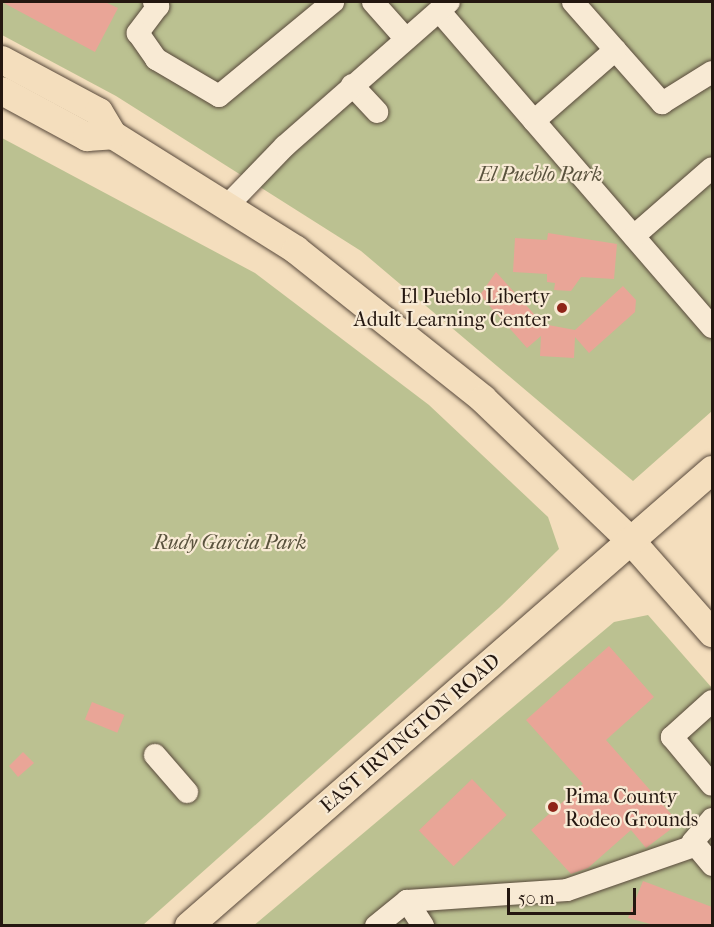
<!DOCTYPE html>
<style>
body{margin:0}
#map{position:relative;width:714px;height:927px;overflow:hidden;background:#f4debd;font-family:"IM FELL French Canon",serif}
div>[style]{position:absolute}
.green>*{inset:0;background:#bbc191}
.building>*{inset:0;background:#e9a597;transform-origin:0 0}
.roads{filter:drop-shadow(0 0 2px #58493b) drop-shadow(0 0 2px #58493b)}
.minor>*{height:22px;margin:-11px;padding:0 11px;transform-origin:11px;border-radius:11px;background:#f8ead4}
.major>*{height:28px;margin:-14px;padding:0 14px;transform-origin:14px;border-radius:14px;background:#f4debd}
.dots>*{width:16px;height:16px;translate:-50% -50%;box-sizing:border-box;border:3px solid #f8ead4;border-radius:50%}
span{translate:-50% -50%;white-space:nowrap;text-align:center;line-height:1.15;-webkit-text-stroke:4.5px #f8ead4;paint-order:stroke}
.park-label{font-size:20px;color:#59523d;font-style:italic}
.poi-label{font-size:20px;color:#241710}
.right{translate:-100% -50%;text-align:right}
.left{translate:0 -50%;text-align:left}
.street-label{font-size:20px;color:#241710}
.frame{position:absolute;inset:0;border:3px solid #241710;pointer-events:none}
.scale{position:absolute;left:507px;top:888px;width:129px;height:27px;box-sizing:border-box;border:3px solid #241710;border-top:0;padding-left:8px;font-size:18px;line-height:21px;white-space:nowrap;color:#241710;-webkit-text-stroke:4px #f8ead4;paint-order:stroke}
</style>
<div id="map">
<div class="green">
<i style="clip-path:polygon(2px 2px,712px 2px,712px 411px,633px 481px,361px 251px,116px 96px,2px 35px)"></i>
<i style="clip-path:polygon(2px 138px,255px 273px,429px 405px,548px 517px,559px 549px,500px 607px,143px 925px,2px 925px)"></i>
<i style="clip-path:polygon(648px 615px,712px 688px,712px 925px,253px 926px,614px 622px)"></i>
</div>
<div class="building">
<i style="clip-path:polygon(2px 2px,105px 2px,118px 8px,95px 52px)"></i>
<i style="clip-path:polygon(548px 233px,617px 244px,614px 279px,581px 277px,571px 291px,554px 290px,555px 283px,547px 282px,547px 274px,513px 272px,515px 238px,547px 240px)"></i>
<i style="clip-path:polygon(496px 272px,543px 324px,575px 330px,623px 286px,636px 300px,635px 312px,589px 353px,575px 337px,574px 358px,540px 356px,541px 336px,527px 348px,480px 295px)"></i>
<i style="clip-path:polygon(609px 646px,654px 697px,606px 740px,679px 823px,646px 848px,631px 830px,588px 868px,571px 874px,531px 830px,583px 784px,526px 720px)"></i>
<i style="left:92px;top:702px;width:35px;height:19px;rotate:22deg"></i>
<i style="clip-path:polygon(23px 752px,34px 763px,18px 777px,9px 766px)"></i>
<i style="left:472px;top:779px;width:50px;height:74px;rotate:46deg"></i>
<i style="clip-path:polygon(643px 881px,712px 907px,712px 926px,658px 926px,628px 918px)"></i>
</div>
<div class="roads">
<div class="minor">
<i style="left:154px;top:2px;width:6px;rotate:45deg"></i>
<i style="left:158px;top:6px;width:34px;rotate:127deg"></i>
<i style="left:138px;top:33px;width:32px;rotate:55deg"></i>
<i style="left:156px;top:59px;width:73px;rotate:30.4deg"></i>
<i style="left:219px;top:96px;width:148px;rotate:-39.5deg"></i>
<i style="left:373px;top:2px;width:48px;rotate:48.4deg"></i>
<i style="left:573px;top:2px;width:135px;rotate:48.6deg"></i>
<i style="left:662px;top:103px;width:59px;rotate:-31.8deg"></i>
<i style="left:440px;top:12px;width:416px;rotate:49.2deg"></i>
<i style="left:352px;top:85px;width:37px;rotate:47deg"></i>
<i style="left:534px;top:121px;width:108px;rotate:-41.2deg"></i>
<i style="left:227px;top:206px;width:83px;rotate:-46deg"></i>
<i style="left:285px;top:146px;width:218px;rotate:-41.3deg"></i>
<i style="left:634px;top:236px;width:103px;rotate:-41.1deg"></i>
<i style="left:712px;top:701px;width:54px;rotate:138deg"></i>
<i style="left:672px;top:737px;width:62px;rotate:50.2deg"></i>
<i style="left:155px;top:755px;width:49px;rotate:49.1deg"></i>
<i style="left:712px;top:819px;width:30px;rotate:130deg"></i>
<i style="left:693px;top:842px;width:30px;rotate:50deg"></i>
<i style="left:407px;top:901px;width:160px;rotate:-3.9deg"></i>
<i style="left:567px;top:890px;width:134px;rotate:-19.1deg"></i>
<i style="left:376px;top:926px;width:40px;rotate:-39deg"></i>
<i style="left:407px;top:901px;width:30px;rotate:57deg"></i>
</div>
<div class="major">
<i style="left:2px;top:60px;width:110px;rotate:28.2deg"></i>
<i style="left:99px;top:112px;width:27px;rotate:59deg"></i>
<i style="left:113px;top:135px;width:216px;rotate:32.1deg"></i>
<i style="left:296px;top:250px;width:239px;rotate:38.5deg"></i>
<i style="left:483px;top:399px;width:205px;rotate:43.8deg"></i>
<i style="left:631px;top:541px;width:123px;rotate:48.6deg"></i>
<i style="left:2px;top:91px;width:97px;rotate:28.4deg"></i>
<i style="left:87px;top:137px;width:26px;rotate:-4deg"></i>
<i style="left:189px;top:926px;width:694px;rotate:-41.08deg"></i>
</div>
</div>
<div class="dots">
<i style="left:562px;top:308px;background:#8f2418"></i>
<i style="left:553px;top:807px;background:#8f2418"></i>
</div>
<div class="park-label">
<span style="left:540px;top:174px">El Pueblo Park</span>
<span style="left:230px;top:542px">Rudy Garcia Park</span>
</div>
<div class="poi-label">
<span class="right" style="left:550px;top:308px">El Pueblo Liberty<br>Adult Learning Center</span>
<span class="left" style="left:565px;top:808px">Pima County<br>Rodeo Grounds</span>
</div>
<div class="street-label">
<span style="left:410px;top:733px;rotate:-41deg">EAST IRVINGTON ROAD</span>
</div>
<div class="frame"></div>
<div class="scale">50 m</div>
</div>
